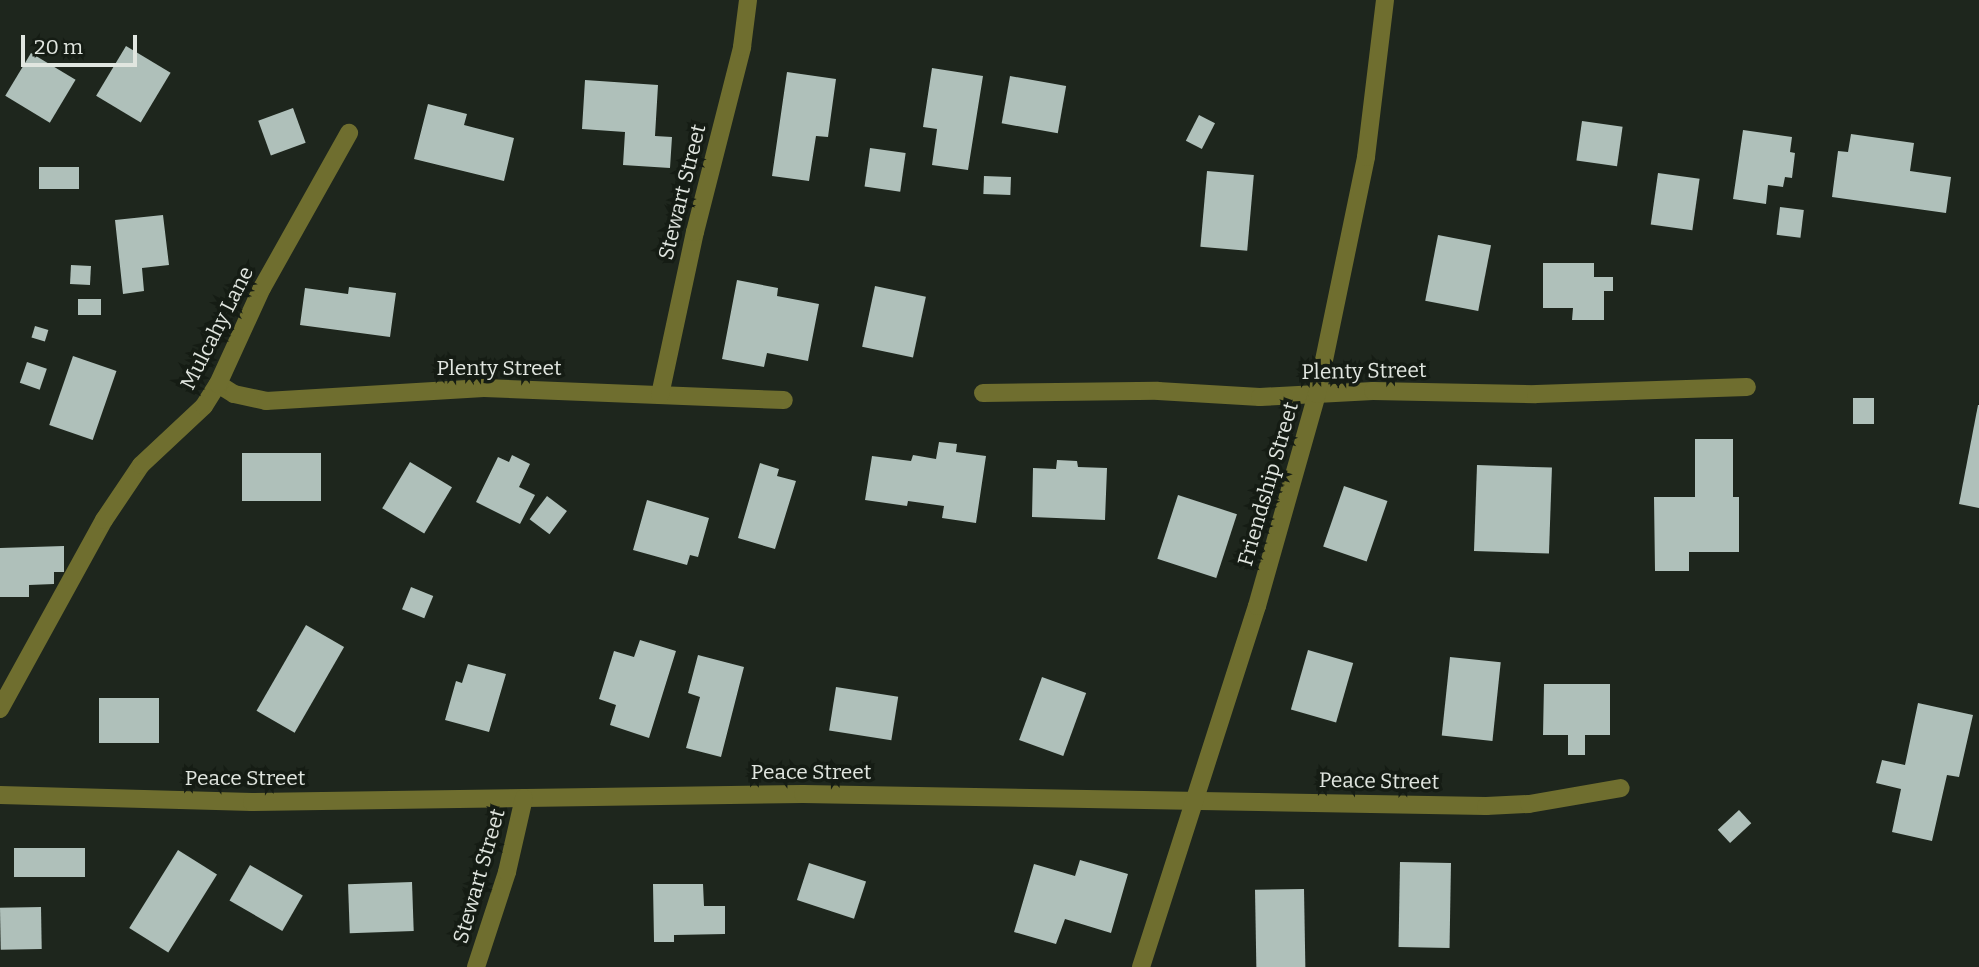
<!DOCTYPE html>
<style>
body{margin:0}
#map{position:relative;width:1979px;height:967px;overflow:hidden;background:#1e261d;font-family:Bitter,serif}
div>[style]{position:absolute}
.building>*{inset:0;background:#afc0ba;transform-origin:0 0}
.minor>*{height:18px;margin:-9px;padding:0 9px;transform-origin:9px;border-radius:9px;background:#6f6e2f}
span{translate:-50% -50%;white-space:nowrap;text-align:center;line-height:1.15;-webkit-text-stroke:7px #151c14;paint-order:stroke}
.street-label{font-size:21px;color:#e1e6e0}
.scale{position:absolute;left:21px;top:35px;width:116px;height:32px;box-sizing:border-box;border:4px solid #e1e6e0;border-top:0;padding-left:9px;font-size:21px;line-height:24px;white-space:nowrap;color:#e1e6e0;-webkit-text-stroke:5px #151c14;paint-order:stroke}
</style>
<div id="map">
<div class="building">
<i style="left:126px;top:46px;width:52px;height:58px;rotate:31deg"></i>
<i style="left:31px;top:53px;width:52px;height:50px;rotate:31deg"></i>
<i style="clip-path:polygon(932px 68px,983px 76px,968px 170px,932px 165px,937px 129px,923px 127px)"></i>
<i style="clip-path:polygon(787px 72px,836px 79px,828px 137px,816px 136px,809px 181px,772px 176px)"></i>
<i style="left:1010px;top:76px;width:57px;height:48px;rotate:10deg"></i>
<i style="clip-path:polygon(585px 80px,658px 85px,655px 136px,672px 137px,670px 168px,623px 165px,625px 132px,582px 129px)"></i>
<i style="clip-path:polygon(428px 104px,467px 114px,464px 125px,514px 138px,504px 181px,414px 159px)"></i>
<i style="left:293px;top:108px;width:37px;height:37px;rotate:70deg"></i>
<i style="left:1199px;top:115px;width:18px;height:29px;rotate:27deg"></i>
<i style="left:1582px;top:121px;width:41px;height:40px;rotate:8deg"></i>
<i style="clip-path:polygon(1743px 130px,1792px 137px,1790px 152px,1795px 153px,1792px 178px,1785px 177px,1783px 187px,1768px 185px,1766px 204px,1733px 199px)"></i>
<i style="clip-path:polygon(1851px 134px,1914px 143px,1910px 171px,1951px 177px,1946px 213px,1832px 197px,1838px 151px,1848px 152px)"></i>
<i style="left:870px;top:148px;width:36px;height:39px;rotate:8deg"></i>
<i style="left:39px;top:167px;width:40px;height:22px"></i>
<i style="left:1207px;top:171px;width:47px;height:76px;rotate:5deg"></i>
<i style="left:1658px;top:173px;width:42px;height:52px;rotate:8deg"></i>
<i style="left:984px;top:176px;width:27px;height:18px;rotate:2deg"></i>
<i style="left:1780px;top:207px;width:24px;height:28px;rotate:7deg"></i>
<i style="clip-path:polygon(163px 215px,169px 265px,142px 268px,144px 291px,123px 294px,115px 220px)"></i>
<i style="left:1438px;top:235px;width:54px;height:67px;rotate:11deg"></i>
<i style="clip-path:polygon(1543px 263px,1594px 263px,1594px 277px,1613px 277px,1613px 291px,1604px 291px,1604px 320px,1572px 320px,1573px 308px,1543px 308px)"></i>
<i style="left:71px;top:265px;width:20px;height:19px;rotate:3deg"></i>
<i style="clip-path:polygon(737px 280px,778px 288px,777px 296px,819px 304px,808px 361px,767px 353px,764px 367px,722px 359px)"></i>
<i style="left:875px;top:286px;width:52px;height:62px;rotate:12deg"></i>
<i style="clip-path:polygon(349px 287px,396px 293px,390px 337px,300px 325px,305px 288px,348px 294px)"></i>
<i style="left:78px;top:299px;width:23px;height:16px"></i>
<i style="left:35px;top:326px;width:14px;height:12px;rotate:17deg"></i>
<i style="left:73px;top:356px;width:46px;height:73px;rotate:19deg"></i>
<i style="left:27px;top:362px;width:21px;height:22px;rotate:19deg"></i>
<i style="left:1853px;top:398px;width:21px;height:26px"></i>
<i style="clip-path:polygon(1978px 405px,1979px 405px,1979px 508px,1959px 504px)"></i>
<i style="clip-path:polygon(1695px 439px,1733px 439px,1733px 497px,1739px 497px,1739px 552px,1689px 552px,1689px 571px,1655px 571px,1654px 497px,1695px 497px)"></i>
<i style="clip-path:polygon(939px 442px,957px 444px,956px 452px,986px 456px,976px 523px,942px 518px,944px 506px,908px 501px,907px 506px,865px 500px,872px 456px,911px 461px,913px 455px,936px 459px)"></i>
<i style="left:321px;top:453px;width:48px;height:79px;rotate:90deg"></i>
<i style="clip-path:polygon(512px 455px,530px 464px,519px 487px,535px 495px,520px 524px,476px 502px,498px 457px,509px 462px)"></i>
<i style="clip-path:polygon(1057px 460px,1077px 461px,1078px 467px,1107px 468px,1105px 520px,1032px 517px,1033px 468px,1056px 469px)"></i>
<i style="left:410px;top:462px;width:49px;height:54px;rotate:31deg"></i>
<i style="clip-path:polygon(760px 463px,779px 469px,777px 476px,796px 481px,775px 549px,738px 538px)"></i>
<i style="left:1477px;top:465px;width:75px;height:86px;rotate:2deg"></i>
<i style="left:1344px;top:486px;width:46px;height:64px;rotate:19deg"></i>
<i style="left:1178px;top:495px;width:62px;height:67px;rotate:18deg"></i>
<i style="left:547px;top:496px;width:25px;height:29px;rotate:37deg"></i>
<i style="clip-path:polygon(647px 500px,709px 518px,698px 557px,690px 555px,687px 565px,633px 550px)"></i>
<i style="clip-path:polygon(64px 546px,64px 572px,54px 572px,54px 584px,29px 585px,29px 597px,0 597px,0 548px)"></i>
<i style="left:411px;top:587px;width:24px;height:24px;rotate:22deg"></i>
<i style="left:306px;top:625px;width:44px;height:99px;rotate:30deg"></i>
<i style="clip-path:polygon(640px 640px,676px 651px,649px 738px,610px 725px,616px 705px,599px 699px,614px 651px,634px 657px)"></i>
<i style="left:1308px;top:650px;width:47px;height:62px;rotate:16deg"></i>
<i style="clip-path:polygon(698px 655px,744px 667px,721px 757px,686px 748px,700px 697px,688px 693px)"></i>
<i style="left:1450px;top:657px;width:51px;height:79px;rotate:6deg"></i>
<i style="clip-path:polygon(468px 664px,506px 674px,489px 732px,445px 720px,456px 681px,462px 683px)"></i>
<i style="left:1042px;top:677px;width:47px;height:67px;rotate:20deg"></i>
<i style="clip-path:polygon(1544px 684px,1610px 684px,1610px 735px,1585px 735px,1585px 755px,1568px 755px,1568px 735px,1543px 735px)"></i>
<i style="left:836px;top:687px;width:63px;height:44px;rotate:9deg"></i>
<i style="left:159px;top:698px;width:45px;height:60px;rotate:90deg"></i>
<i style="clip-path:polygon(1918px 703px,1973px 715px,1959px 777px,1947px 775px,1932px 841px,1892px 832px,1901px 789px,1876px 783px,1882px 760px,1905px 765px)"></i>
<i style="left:1739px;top:810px;width:18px;height:29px;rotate:47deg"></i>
<i style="left:85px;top:848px;width:29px;height:71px;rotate:90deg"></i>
<i style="left:178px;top:850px;width:46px;height:92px;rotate:32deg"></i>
<i style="clip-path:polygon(1080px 860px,1128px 874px,1111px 933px,1065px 919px,1056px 944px,1014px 932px,1034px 864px,1075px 876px)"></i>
<i style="left:1400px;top:862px;width:51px;height:85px;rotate:1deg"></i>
<i style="left:809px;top:863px;width:60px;height:39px;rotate:18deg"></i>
<i style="left:250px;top:865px;width:61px;height:41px;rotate:30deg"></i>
<i style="left:412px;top:882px;width:49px;height:64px;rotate:88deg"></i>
<i style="clip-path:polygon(653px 884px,703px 884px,704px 906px,725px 906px,725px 934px,674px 935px,674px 942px,654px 942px)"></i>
<i style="left:1304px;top:889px;width:78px;height:49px;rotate:89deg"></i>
<i style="left:41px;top:907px;width:42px;height:41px;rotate:89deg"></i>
</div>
<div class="minor">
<i style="left:218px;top:384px;width:19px;rotate:32deg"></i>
<i style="left:234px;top:394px;width:33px;rotate:12deg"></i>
<i style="left:266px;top:401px;width:218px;rotate:-3.4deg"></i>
<i style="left:484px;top:388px;width:300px;rotate:2.3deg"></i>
<i style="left:983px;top:393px;width:175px;rotate:-0.7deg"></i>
<i style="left:1158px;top:391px;width:102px;rotate:3.4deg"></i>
<i style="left:1260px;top:397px;width:113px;rotate:-3deg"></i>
<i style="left:1373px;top:391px;width:163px;rotate:1.1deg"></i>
<i style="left:1536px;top:394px;width:211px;rotate:-1.9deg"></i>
<i style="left:660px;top:395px;width:167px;rotate:-77.9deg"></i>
<i style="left:695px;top:232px;width:191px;rotate:-75.7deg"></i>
<i style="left:742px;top:47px;width:47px;rotate:-82.7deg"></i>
<i style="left:0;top:709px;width:216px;rotate:-61.2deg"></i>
<i style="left:104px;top:520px;width:66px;rotate:-56.1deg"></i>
<i style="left:141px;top:465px;width:86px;rotate:-43.1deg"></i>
<i style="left:204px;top:406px;width:26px;rotate:-58deg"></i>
<i style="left:218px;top:384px;width:106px;rotate:-65.4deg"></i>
<i style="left:262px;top:288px;width:178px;rotate:-60.7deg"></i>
<i style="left:0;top:795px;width:252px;rotate:1.6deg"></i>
<i style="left:252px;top:802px;width:551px;rotate:-0.83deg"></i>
<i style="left:803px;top:794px;width:683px;rotate:1.01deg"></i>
<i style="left:1486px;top:806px;width:43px;rotate:-2.7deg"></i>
<i style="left:1529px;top:804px;width:93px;rotate:-9.9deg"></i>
<i style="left:476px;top:967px;width:100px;rotate:-71.9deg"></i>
<i style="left:507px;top:872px;width:76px;rotate:-77.1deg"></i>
<i style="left:1141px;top:967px;width:379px;rotate:-72.2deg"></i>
<i style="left:1257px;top:606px;width:220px;rotate:-74.2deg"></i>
<i style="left:1317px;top:394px;width:242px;rotate:-78.3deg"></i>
<i style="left:1366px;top:157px;width:158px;rotate:-83.1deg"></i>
</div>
<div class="street-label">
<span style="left:682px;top:192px;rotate:-76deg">Stewart Street</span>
<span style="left:217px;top:328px;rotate:-63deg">Mulcahy Lane</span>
<span style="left:499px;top:368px">Plenty Street</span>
<span style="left:1364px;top:371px;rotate:-1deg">Plenty Street</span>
<span style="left:1268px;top:484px;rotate:-74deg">Friendship Street</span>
<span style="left:811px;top:772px">Peace Street</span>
<span style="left:245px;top:778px">Peace Street</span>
<span style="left:1379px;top:781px;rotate:1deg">Peace Street</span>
<span style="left:479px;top:876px;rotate:-74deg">Stewart Street</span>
</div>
<div class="scale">20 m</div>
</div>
